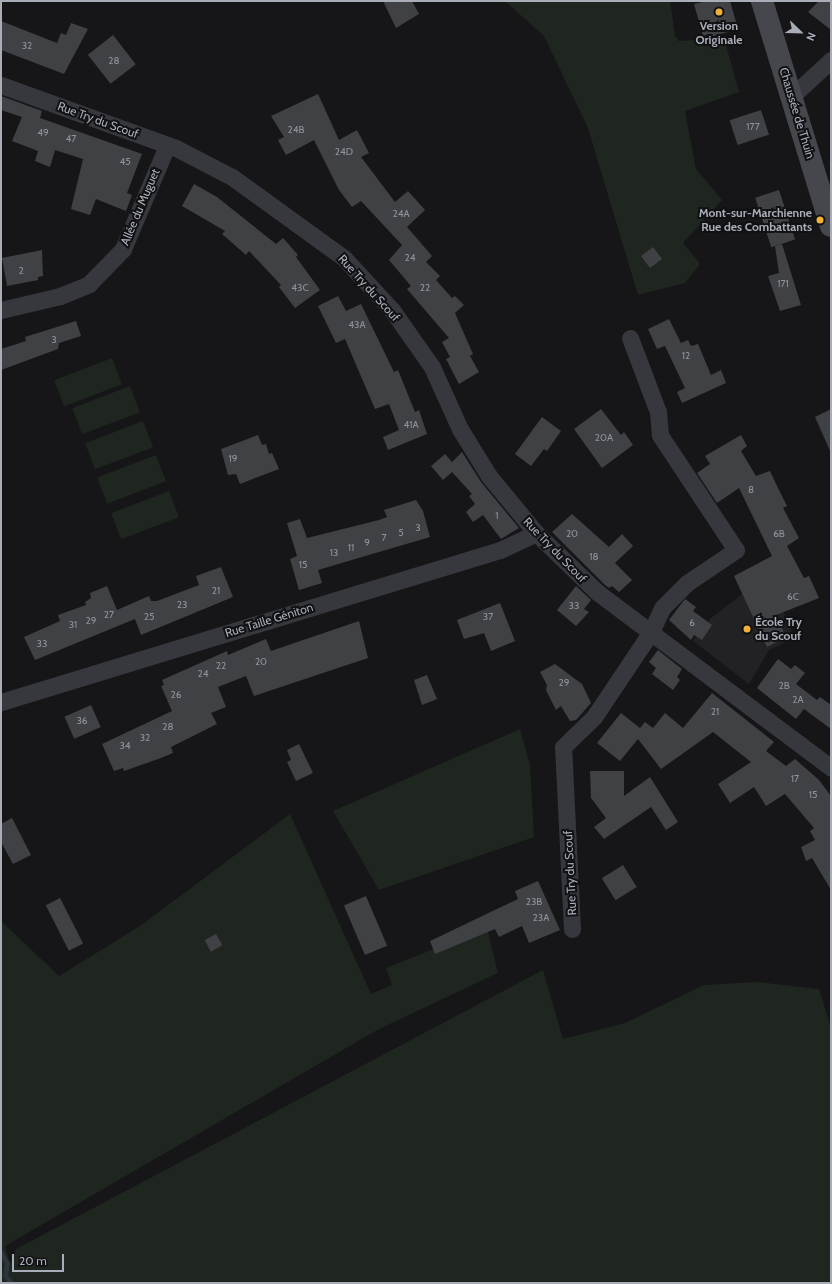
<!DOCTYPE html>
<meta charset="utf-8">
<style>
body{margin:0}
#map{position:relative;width:832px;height:1284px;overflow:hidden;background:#161618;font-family:Cabin,sans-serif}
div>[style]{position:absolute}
.built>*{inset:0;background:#222225}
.green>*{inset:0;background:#1e261f;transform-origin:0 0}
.stream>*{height:5px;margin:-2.5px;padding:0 2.5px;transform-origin:2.5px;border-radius:2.5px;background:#2c353c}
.building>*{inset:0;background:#404145;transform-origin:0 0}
.street>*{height:17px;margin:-8.5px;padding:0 8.5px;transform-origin:8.5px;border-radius:8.5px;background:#37383d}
.secondary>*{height:22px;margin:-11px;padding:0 11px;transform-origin:11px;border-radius:11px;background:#45474d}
.dots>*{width:11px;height:11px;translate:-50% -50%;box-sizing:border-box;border:2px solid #111113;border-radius:50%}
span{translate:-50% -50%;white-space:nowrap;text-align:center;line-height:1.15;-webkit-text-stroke:4px #111113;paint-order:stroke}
.number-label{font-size:10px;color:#8e929b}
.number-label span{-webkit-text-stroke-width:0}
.poi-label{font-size:12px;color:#a8adb8;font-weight:700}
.right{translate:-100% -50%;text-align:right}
.left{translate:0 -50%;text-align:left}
.street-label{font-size:12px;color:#a8adb8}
.frame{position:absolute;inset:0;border:2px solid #a8adb8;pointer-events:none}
.north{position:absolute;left:780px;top:12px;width:40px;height:40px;-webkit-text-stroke:3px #111113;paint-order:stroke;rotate:113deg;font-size:11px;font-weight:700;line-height:16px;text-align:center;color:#a8adb8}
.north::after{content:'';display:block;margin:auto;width:14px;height:18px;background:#a8adb8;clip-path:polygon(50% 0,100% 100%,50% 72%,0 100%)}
.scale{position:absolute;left:12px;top:1254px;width:52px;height:18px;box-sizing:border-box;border:2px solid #a8adb8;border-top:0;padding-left:5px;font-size:12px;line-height:14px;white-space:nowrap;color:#a8adb8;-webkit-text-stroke:3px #111113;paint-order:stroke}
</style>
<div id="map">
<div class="built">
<i style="clip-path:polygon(770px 579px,794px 638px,769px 650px,749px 684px,693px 641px,710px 619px,742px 594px)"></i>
</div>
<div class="green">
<i style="clip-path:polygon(505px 1px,670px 1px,675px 36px,679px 41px,724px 38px,739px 92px,685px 111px,696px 169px,722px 200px,683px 243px,700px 264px,685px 283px,638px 295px,588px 128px,544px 36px)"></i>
<i style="left:112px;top:358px;width:28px;height:62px;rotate:69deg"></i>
<i style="left:130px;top:386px;width:28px;height:62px;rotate:69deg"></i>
<i style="left:143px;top:421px;width:28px;height:62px;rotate:69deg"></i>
<i style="left:156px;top:455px;width:28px;height:63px;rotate:69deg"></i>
<i style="left:169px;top:491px;width:28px;height:62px;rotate:69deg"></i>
<i style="clip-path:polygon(520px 729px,530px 765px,534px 837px,379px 890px,333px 811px)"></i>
<i style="clip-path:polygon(290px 814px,371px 994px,392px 985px,386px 968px,487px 928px,498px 973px,379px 1029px,5px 1246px,10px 1265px,16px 1249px,543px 970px,563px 1039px,625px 1023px,704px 985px,757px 982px,819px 989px,831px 1028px,831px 1283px,1px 1283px,1px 921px,59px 976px,140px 926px)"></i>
</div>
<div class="stream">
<i style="left:1px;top:1253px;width:12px;rotate:59deg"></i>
<i style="left:7px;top:1263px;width:12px;rotate:99deg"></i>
<i style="left:5px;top:1275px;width:10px;rotate:53deg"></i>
</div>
<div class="building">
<i style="clip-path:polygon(383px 1px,412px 1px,419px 14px,396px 28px)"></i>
<i style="clip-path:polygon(707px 1px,730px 1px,738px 29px,710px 37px,709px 34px,703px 36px,694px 4px)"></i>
<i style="clip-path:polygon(819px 1px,831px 1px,831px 30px,808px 12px)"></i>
<i style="clip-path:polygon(1px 21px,57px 43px,61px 33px,66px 35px,71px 23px,88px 29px,64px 74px,1px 50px)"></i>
<i style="left:113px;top:35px;width:37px;height:32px;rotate:52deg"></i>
<i style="clip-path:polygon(318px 94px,339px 140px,357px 130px,369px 153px,361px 157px,395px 202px,408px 191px,425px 210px,407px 227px,432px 256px,426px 262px,440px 276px,436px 280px,452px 298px,455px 296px,464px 305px,455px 313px,473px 354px,470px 356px,479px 372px,459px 384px,446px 359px,450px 357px,442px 342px,449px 338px,407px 289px,411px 286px,389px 260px,402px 245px,361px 201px,352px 207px,339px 190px,314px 140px,286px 155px,278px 140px,284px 137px,271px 116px)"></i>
<i style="clip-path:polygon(1px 96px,42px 111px,40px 118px,142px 154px,127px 193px,132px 195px,126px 211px,96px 199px,90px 215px,71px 209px,83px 159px,55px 150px,50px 167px,35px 161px,38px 151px,12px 141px,22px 117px,1px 110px)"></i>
<i style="left:761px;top:110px;width:26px;height:33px;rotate:72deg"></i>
<i style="clip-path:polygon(194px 184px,217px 197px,276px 244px,283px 238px,298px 255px,296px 257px,320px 290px,295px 308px,279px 287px,281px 285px,249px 251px,246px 255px,222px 234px,225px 231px,182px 206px)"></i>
<i style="left:779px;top:190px;width:52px;height:25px;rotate:72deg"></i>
<i style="clip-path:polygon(782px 244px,801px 305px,780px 311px,768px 276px,779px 273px,775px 246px)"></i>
<i style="left:653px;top:247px;width:15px;height:15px;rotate:53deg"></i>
<i style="clip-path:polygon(42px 250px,43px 276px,38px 277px,38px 280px,7px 286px,2px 258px)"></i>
<i style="clip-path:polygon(338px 296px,346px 311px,361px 304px,394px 372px,398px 370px,415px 412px,419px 410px,427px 434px,388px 450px,383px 437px,399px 430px,389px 404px,375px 409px,345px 339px,336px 343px,318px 306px)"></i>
<i style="clip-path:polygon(669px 319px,681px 343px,688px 340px,691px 346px,698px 344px,711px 375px,721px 370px,726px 383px,682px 403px,677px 392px,685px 388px,665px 346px,657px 349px,648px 329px)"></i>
<i style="clip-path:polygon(76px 321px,81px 336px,59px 343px,58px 349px,1px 370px,1px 349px,26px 341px,25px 337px)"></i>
<i style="clip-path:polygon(601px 409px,621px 435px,624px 432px,633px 445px,602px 468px,574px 429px)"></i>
<i style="clip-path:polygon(831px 409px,831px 453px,815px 417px)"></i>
<i style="clip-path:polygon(542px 417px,561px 431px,547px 451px,544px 449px,531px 466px,515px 454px)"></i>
<i style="clip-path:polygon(258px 435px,262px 445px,266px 444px,269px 454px,272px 453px,279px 469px,240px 484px,236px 474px,228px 475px,221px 449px)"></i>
<i style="clip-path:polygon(741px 435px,747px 446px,741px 451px,756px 476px,770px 471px,778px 488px,787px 506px,783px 508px,799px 538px,787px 546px,804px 578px,809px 576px,819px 598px,776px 615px,786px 637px,767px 647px,734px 576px,772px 556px,739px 488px,717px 503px,697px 473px,710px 464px,705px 456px)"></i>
<i style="clip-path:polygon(462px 452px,481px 482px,519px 528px,509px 534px,501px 539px,483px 515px,473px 522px,466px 512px,475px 504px,469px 496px,472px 494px,452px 472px,443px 480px,431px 466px,445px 454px,452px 462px)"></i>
<i style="clip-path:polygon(416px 500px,423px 511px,430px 537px,318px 570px,322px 583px,299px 590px,290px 559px,297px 556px,287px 523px,300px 519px,307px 538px,379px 520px,387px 517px,384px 510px)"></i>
<i style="clip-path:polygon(572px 514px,609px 547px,622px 534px,633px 546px,615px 563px,632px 580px,619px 592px,612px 586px,609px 588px,604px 584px,552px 532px)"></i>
<i style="clip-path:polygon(221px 567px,233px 597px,141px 635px,135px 619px,35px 660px,24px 637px,60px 621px,58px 615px,86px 605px,85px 602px,91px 598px,90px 593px,107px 586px,117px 610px,149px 596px,151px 601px,157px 601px,199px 585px,196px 576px)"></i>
<i style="clip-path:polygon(576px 586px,591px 600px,584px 609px,589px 612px,576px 626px,557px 610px)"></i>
<i style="clip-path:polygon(685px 599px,696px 607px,693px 611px,712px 625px,702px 640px,694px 635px,691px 640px,669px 620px)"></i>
<i style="clip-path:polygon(500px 603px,515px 641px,491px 651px,484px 633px,464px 639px,457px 620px)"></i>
<i style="clip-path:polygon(359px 621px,368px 658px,254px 696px,246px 676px,218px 687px,226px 707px,211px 713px,217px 724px,171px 747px,173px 753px,161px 758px,124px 771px,123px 768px,114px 771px,102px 744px,172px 711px,161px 686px,164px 685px,162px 680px,227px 651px,228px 655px,266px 639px,271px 651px)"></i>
<i style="clip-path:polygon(658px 650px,682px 669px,677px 677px,680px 680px,673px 690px,652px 674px,656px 668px,649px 662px)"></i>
<i style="clip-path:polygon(778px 659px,791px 669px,795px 665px,805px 673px,796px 684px,817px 700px,820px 697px,831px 705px,831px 729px,804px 709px,796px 719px,757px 688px)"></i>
<i style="clip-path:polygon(555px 664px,582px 684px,591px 703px,576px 720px,570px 721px,561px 706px,556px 710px,546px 690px,547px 685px,540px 672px)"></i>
<i style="clip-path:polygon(427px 675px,437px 699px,422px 705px,414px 680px)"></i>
<i style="clip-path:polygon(712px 693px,774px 742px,766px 751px,786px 766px,795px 759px,819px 780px,831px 796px,831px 890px,812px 858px,806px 861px,801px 847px,815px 840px,810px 831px,814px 828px,785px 794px,766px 806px,754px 787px,730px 803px,718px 784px,751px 762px,713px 732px,661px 769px,638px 739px,620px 761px,597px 743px,621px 713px,640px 728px,645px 722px,653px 728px,665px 713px,683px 728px)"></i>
<i style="left:91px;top:705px;width:24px;height:29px;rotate:66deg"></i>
<i style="clip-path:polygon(299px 744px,313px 773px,296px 781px,287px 762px,291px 760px,287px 750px)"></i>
<i style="clip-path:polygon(590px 771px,624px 771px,624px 796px,650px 777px,678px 822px,666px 830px,651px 807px,604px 839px,594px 827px,606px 818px,591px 798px)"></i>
<i style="clip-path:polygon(12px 818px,31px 855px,13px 864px,1px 842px,1px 824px)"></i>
<i style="left:623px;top:865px;width:26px;height:25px;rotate:58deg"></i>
<i style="clip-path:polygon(538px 881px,560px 930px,529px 943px,522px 926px,499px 937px,495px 929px,435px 954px,430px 941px,518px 899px,515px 891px)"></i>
<i style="left:366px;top:896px;width:54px;height:24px;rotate:67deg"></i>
<i style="left:60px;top:898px;width:51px;height:16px;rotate:63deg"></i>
<i style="left:216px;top:934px;width:13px;height:13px;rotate:61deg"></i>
</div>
<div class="street">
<i style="left:1px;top:85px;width:186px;rotate:19.8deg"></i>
<i style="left:176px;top:148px;width:63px;rotate:27.4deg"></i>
<i style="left:232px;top:177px;width:138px;rotate:35.9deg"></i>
<i style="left:344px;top:258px;width:71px;rotate:47.3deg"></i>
<i style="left:392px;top:310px;width:70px;rotate:54.9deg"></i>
<i style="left:432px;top:367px;width:68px;rotate:65.7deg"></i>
<i style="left:460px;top:429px;width:55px;rotate:58.3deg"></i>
<i style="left:489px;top:476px;width:74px;rotate:50.5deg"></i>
<i style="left:536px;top:533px;width:85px;rotate:44deg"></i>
<i style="left:597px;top:592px;width:293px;rotate:36.9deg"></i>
<i style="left:792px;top:96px;width:53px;rotate:-42.7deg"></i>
<i style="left:1px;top:310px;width:61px;rotate:-13.3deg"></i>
<i style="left:60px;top:296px;width:31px;rotate:-22deg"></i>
<i style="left:89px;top:284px;width:49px;rotate:-45.8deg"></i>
<i style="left:123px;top:249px;width:112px;rotate:-66.9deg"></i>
<i style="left:1px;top:702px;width:522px;rotate:-16.94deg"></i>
<i style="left:500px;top:550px;width:40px;rotate:-25deg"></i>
<i style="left:572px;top:929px;width:182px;rotate:-92.8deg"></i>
<i style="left:563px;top:747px;width:43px;rotate:-44.1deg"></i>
<i style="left:594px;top:717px;width:102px;rotate:-56.2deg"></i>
<i style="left:651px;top:632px;width:26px;rotate:-65deg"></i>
<i style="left:662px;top:608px;width:35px;rotate:-45deg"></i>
<i style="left:687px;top:583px;width:59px;rotate:-34deg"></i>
<i style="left:736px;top:550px;width:138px;rotate:-123.5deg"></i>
<i style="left:660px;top:435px;width:23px;rotate:-95deg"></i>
<i style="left:658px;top:412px;width:79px;rotate:-110.7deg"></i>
</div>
<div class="secondary">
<i style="left:762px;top:1px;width:235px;rotate:73deg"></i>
</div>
<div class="dots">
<i style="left:719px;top:12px;background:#f2b134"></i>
<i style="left:820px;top:220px;background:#f2b134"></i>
<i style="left:747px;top:629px;background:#f2b134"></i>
</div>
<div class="number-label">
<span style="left:27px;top:46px">32</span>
<span style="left:114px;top:61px">28</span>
<span style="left:753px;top:127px">177</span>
<span style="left:296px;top:130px">24B</span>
<span style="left:43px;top:133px">49</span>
<span style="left:71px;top:139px">47</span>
<span style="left:344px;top:152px">24D</span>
<span style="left:125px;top:162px">45</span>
<span style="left:401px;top:214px">24A</span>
<span style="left:410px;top:258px">24</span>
<span style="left:21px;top:271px">2</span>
<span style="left:783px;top:284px">171</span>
<span style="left:300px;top:288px">43C</span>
<span style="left:425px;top:288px">22</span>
<span style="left:357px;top:325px">43A</span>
<span style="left:54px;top:340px">3</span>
<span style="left:686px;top:356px">12</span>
<span style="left:411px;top:425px">41A</span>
<span style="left:604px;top:438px">20A</span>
<span style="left:233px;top:459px">19</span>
<span style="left:751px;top:490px">8</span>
<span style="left:497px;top:516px">1</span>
<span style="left:418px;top:528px">3</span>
<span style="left:401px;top:533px">5</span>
<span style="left:572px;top:534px">20</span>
<span style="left:779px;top:534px">6B</span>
<span style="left:384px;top:538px">7</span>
<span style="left:367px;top:543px">9</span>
<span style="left:351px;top:548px">11</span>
<span style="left:334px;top:553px">13</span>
<span style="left:594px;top:557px">18</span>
<span style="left:303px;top:565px">15</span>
<span style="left:216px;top:591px">21</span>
<span style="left:793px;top:597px">6C</span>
<span style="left:182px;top:605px">23</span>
<span style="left:574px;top:606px">33</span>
<span style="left:109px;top:615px">27</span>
<span style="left:149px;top:617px">25</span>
<span style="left:488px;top:617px">37</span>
<span style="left:91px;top:621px">29</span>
<span style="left:692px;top:623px">6</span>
<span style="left:73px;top:625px">31</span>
<span style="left:42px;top:644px">33</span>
<span style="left:261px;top:662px">20</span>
<span style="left:221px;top:666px">22</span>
<span style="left:203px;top:674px">24</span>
<span style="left:564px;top:683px">29</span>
<span style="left:784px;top:686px">2B</span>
<span style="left:176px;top:695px">26</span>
<span style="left:798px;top:700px">2A</span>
<span style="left:715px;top:712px">21</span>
<span style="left:82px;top:721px">36</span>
<span style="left:168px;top:727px">28</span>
<span style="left:145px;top:738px">32</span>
<span style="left:125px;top:746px">34</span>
<span style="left:795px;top:779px">17</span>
<span style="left:813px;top:795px">15</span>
<span style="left:534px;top:902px">23B</span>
<span style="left:541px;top:918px">23A</span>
</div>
<div class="poi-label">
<span style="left:719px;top:33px">Version<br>Originale</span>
<span class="right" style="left:812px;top:220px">Mont-sur-Marchienne<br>Rue des Combattants</span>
<span class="left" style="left:755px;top:629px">École Try<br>du Scouf</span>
</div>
<div class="street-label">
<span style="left:797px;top:113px;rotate:73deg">Chaussée de Thuin</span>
<span style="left:98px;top:120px;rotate:20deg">Rue Try du Scouf</span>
<span style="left:140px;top:207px;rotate:-67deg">Allée du Muguet</span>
<span style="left:369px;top:288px;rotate:48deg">Rue Try du Scouf</span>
<span style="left:555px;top:550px;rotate:46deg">Rue Try du Scouf</span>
<span style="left:269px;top:620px;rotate:-17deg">Rue Taille Géniton</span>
<span style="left:570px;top:873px;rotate:-93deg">Rue Try du Scouf</span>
</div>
<div class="frame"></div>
<div class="north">N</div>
<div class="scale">20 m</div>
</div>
